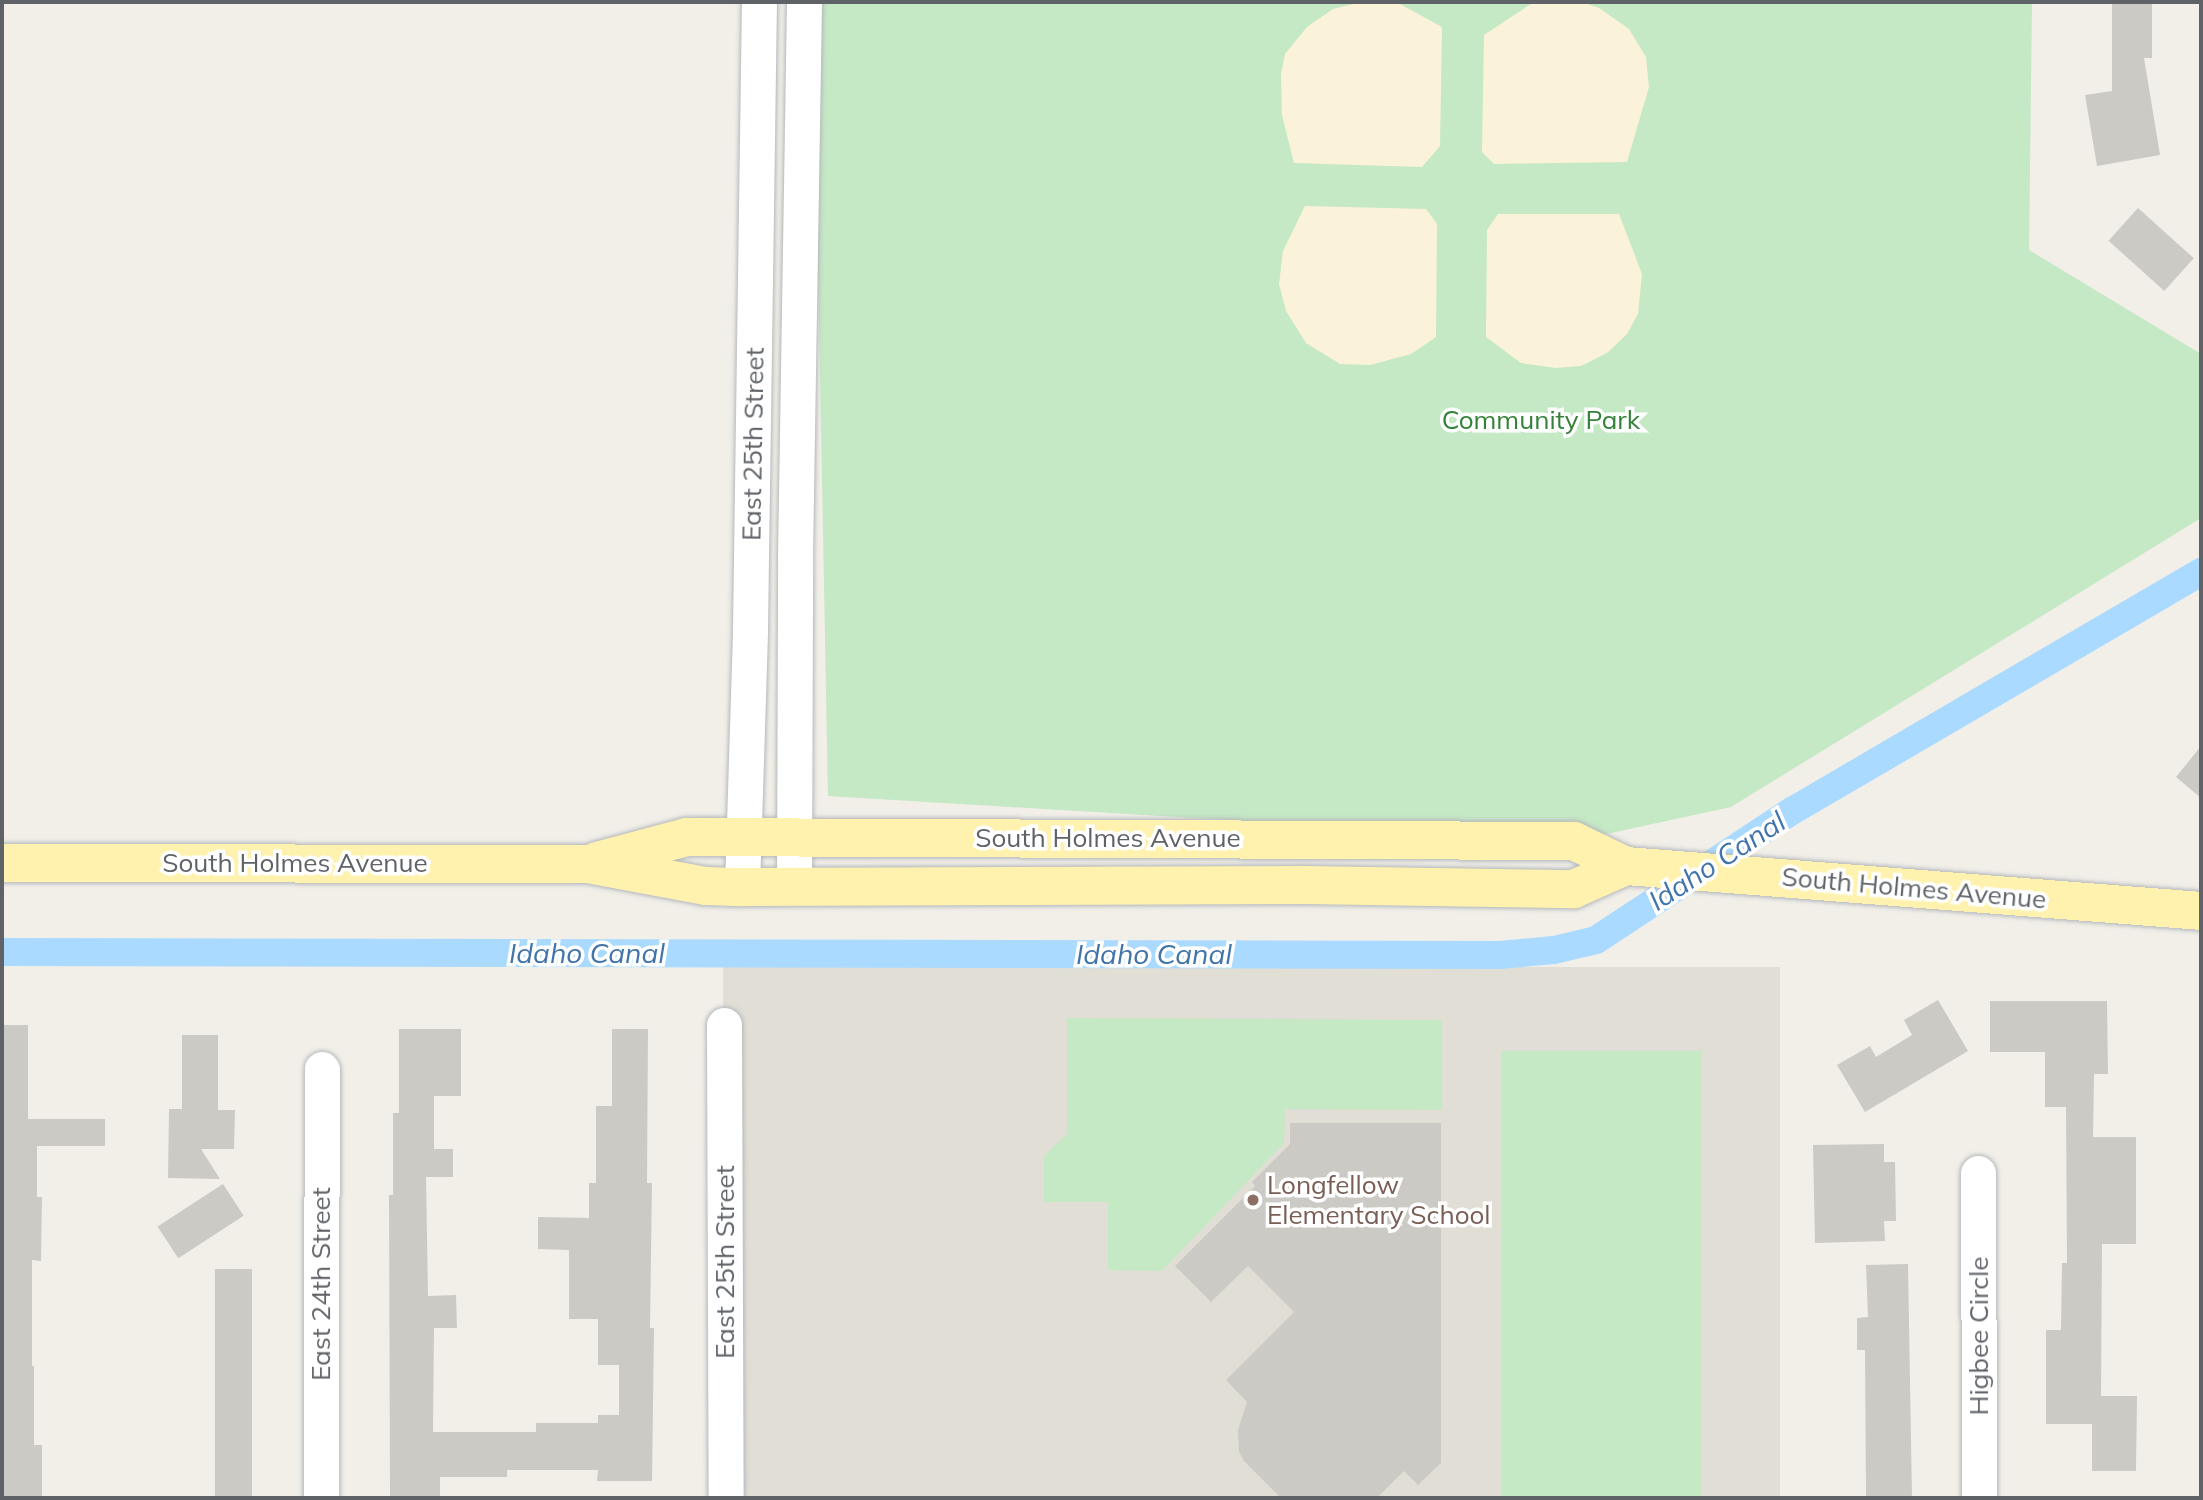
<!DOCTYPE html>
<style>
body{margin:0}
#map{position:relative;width:2203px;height:1500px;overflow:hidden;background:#f1efe8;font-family:Mulish,sans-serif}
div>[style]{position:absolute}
.education>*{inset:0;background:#e1ded6;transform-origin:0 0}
.green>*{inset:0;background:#c5e8c5;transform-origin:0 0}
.sand>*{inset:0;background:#fbf3d9}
.canal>*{height:28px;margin:-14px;padding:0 14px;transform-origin:14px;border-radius:14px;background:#aadaff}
.building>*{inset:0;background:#cccac5;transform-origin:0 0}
.roads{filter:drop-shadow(0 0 2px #b5b8bc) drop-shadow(0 0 2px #b5b8bc)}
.minor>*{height:35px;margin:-17.5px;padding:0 17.5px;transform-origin:17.5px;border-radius:17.5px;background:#fff}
.major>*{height:38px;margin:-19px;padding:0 19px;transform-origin:19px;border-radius:19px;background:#fff2af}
.dots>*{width:19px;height:19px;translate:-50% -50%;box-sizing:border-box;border:4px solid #fff;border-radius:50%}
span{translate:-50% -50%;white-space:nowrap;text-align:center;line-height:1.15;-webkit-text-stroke:7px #fff;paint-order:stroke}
.park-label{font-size:26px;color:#348238}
.street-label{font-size:26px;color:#5f6368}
.education-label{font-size:26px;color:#785e54}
.left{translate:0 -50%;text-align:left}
.water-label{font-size:28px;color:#4174aa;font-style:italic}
.frame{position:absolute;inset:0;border:4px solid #5f6368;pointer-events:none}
</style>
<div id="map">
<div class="education">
<i style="left:1780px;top:967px;width:531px;height:1057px;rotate:90deg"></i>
</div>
<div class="green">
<i style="clip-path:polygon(813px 2px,2032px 2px,2029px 250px,2201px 354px,2201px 518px,1731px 807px,1574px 841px,828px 796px)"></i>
<i style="clip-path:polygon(1067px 1018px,1442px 1020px,1442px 1110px,1285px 1109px,1284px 1143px,1162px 1271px,1108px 1270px,1108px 1202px,1044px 1202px,1044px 1156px,1067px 1134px)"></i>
<i style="left:1701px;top:1051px;width:447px;height:200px;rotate:90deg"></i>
</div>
<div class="sand">
<i style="clip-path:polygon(1361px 2px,1398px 3px,1442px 27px,1440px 146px,1422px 167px,1294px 163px,1282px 115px,1281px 74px,1285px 54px,1307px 27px,1333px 9px)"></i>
<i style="clip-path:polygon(1534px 2px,1582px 2px,1599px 8px,1629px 29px,1646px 57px,1649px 87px,1627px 162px,1494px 164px,1482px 152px,1484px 35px)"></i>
<i style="clip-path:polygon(1305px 206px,1426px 209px,1437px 224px,1436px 337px,1411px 354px,1370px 365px,1340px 364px,1306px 343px,1286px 311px,1279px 284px,1283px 251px)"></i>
<i style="clip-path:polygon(1498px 214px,1619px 214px,1642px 274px,1638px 314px,1627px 334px,1607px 353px,1581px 366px,1556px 368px,1521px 363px,1486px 337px,1487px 230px)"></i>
</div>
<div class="canal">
<i style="left:2px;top:952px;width:1498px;rotate:0.11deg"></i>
<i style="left:1500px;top:955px;width:54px;rotate:-5.3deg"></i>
<i style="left:1554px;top:950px;width:43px;rotate:-13.4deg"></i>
<i style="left:1596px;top:940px;width:235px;rotate:-33.4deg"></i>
<i style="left:1792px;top:811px;width:474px;rotate:-30.3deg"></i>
</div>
<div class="building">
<i style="clip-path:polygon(2112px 2px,2152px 2px,2152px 58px,2144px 58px,2160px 155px,2097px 166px,2085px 95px,2112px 91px)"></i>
<i style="left:2138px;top:208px;width:75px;height:44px;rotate:42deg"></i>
<i style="clip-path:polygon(2201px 746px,2201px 798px,2176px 777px)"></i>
<i style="clip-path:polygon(1938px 1000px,1968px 1051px,1865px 1112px,1837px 1065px,1870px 1046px,1876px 1057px,1912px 1035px,1904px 1020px)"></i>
<i style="clip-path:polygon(1990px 1001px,2107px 1001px,2108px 1074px,2094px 1074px,2093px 1137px,2136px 1137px,2136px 1244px,2102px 1244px,2101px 1396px,2137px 1396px,2136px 1471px,2092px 1471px,2092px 1424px,2046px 1424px,2046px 1330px,2061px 1330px,2062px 1263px,2067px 1263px,2066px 1107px,2045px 1107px,2045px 1052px,1990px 1052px)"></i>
<i style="clip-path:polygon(2px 1025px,28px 1025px,28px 1119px,105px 1119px,105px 1146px,37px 1146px,37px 1197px,42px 1197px,41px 1261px,32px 1260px,32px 1366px,34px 1366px,34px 1445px,42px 1445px,42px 1498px,2px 1498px)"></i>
<i style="clip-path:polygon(399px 1029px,461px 1029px,461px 1096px,434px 1096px,434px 1149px,453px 1149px,453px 1177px,426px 1177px,428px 1296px,456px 1295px,457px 1328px,434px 1328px,433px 1432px,536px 1432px,536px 1423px,598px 1423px,598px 1415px,619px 1415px,619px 1365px,598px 1365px,598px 1319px,569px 1319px,569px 1250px,538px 1249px,538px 1217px,589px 1218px,589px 1183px,596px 1183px,596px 1106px,612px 1106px,612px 1029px,648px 1029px,647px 1183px,652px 1183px,650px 1328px,654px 1328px,652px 1481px,597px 1481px,598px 1470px,507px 1470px,507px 1477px,440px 1477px,440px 1498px,390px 1498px,389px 1195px,393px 1195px,393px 1113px,399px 1113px)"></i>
<i style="clip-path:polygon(182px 1035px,218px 1035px,218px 1110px,235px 1110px,234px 1149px,201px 1149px,220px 1179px,168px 1178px,169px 1109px,182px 1109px)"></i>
<i style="clip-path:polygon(1290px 1123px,1441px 1123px,1441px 1463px,1418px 1485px,1404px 1471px,1377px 1498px,1281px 1498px,1244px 1461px,1239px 1452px,1238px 1430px,1247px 1402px,1226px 1380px,1294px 1312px,1248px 1266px,1211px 1302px,1175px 1266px,1255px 1186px,1252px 1182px,1290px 1144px)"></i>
<i style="clip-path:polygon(1884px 1144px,1884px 1162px,1895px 1162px,1896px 1221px,1884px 1221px,1885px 1241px,1815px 1243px,1813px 1145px)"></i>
<i style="left:223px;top:1184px;width:38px;height:78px;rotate:57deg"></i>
<i style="clip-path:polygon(1908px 1264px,1912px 1498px,1866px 1498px,1865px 1350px,1857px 1350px,1857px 1318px,1868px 1317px,1866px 1265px)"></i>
<i style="left:252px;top:1269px;width:229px;height:37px;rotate:90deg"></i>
</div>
<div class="roads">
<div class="minor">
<i style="left:742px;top:887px;width:259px;rotate:-88.2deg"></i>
<i style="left:750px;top:628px;width:626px;rotate:-89.18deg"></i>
<i style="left:794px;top:887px;width:331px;rotate:-89.8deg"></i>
<i style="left:795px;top:556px;width:554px;rotate:-89.07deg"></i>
<i style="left:724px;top:1025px;width:473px;rotate:89.8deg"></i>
<i style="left:1978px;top:1173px;width:325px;rotate:89.8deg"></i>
<i style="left:321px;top:1498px;width:429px;rotate:-89.9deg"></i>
</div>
<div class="major">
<i style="left:597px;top:861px;width:93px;rotate:-14.9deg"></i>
<i style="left:687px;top:837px;width:887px;rotate:0.26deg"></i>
<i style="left:1574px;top:841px;width:58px;rotate:25.7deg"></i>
<i style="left:1626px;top:866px;width:577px;rotate:4.47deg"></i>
<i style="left:2px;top:863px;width:586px;rotate:0.1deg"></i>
<i style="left:588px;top:864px;width:120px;rotate:10.6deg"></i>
<i style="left:706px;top:886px;width:36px;rotate:2deg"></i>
<i style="left:742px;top:887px;width:563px;rotate:-0.2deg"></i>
<i style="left:1305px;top:885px;width:269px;rotate:0.9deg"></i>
<i style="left:1574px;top:889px;width:57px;rotate:-23.9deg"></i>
</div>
</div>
<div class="dots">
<i style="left:1253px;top:1200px;background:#8d6e63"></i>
</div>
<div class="park-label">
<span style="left:1541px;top:420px">Community Park</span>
</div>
<div class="street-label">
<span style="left:753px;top:444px;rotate:-89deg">East 25th Street</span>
<span style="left:1108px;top:838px">South Holmes Avenue</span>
<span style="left:295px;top:863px">South Holmes Avenue</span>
<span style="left:1914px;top:888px;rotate:5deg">South Holmes Avenue</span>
<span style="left:725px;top:1262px;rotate:-90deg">East 25th Street</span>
<span style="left:321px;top:1284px;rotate:-90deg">East 24th Street</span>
<span style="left:1979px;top:1336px;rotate:-90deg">Higbee Circle</span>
</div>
<div class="education-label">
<span class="left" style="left:1267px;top:1200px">Longfellow<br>Elementary School</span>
</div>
<div class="water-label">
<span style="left:1717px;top:861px;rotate:-33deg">Idaho Canal</span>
<span style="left:587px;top:953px">Idaho Canal</span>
<span style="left:1154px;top:954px">Idaho Canal</span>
</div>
<div class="frame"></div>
</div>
